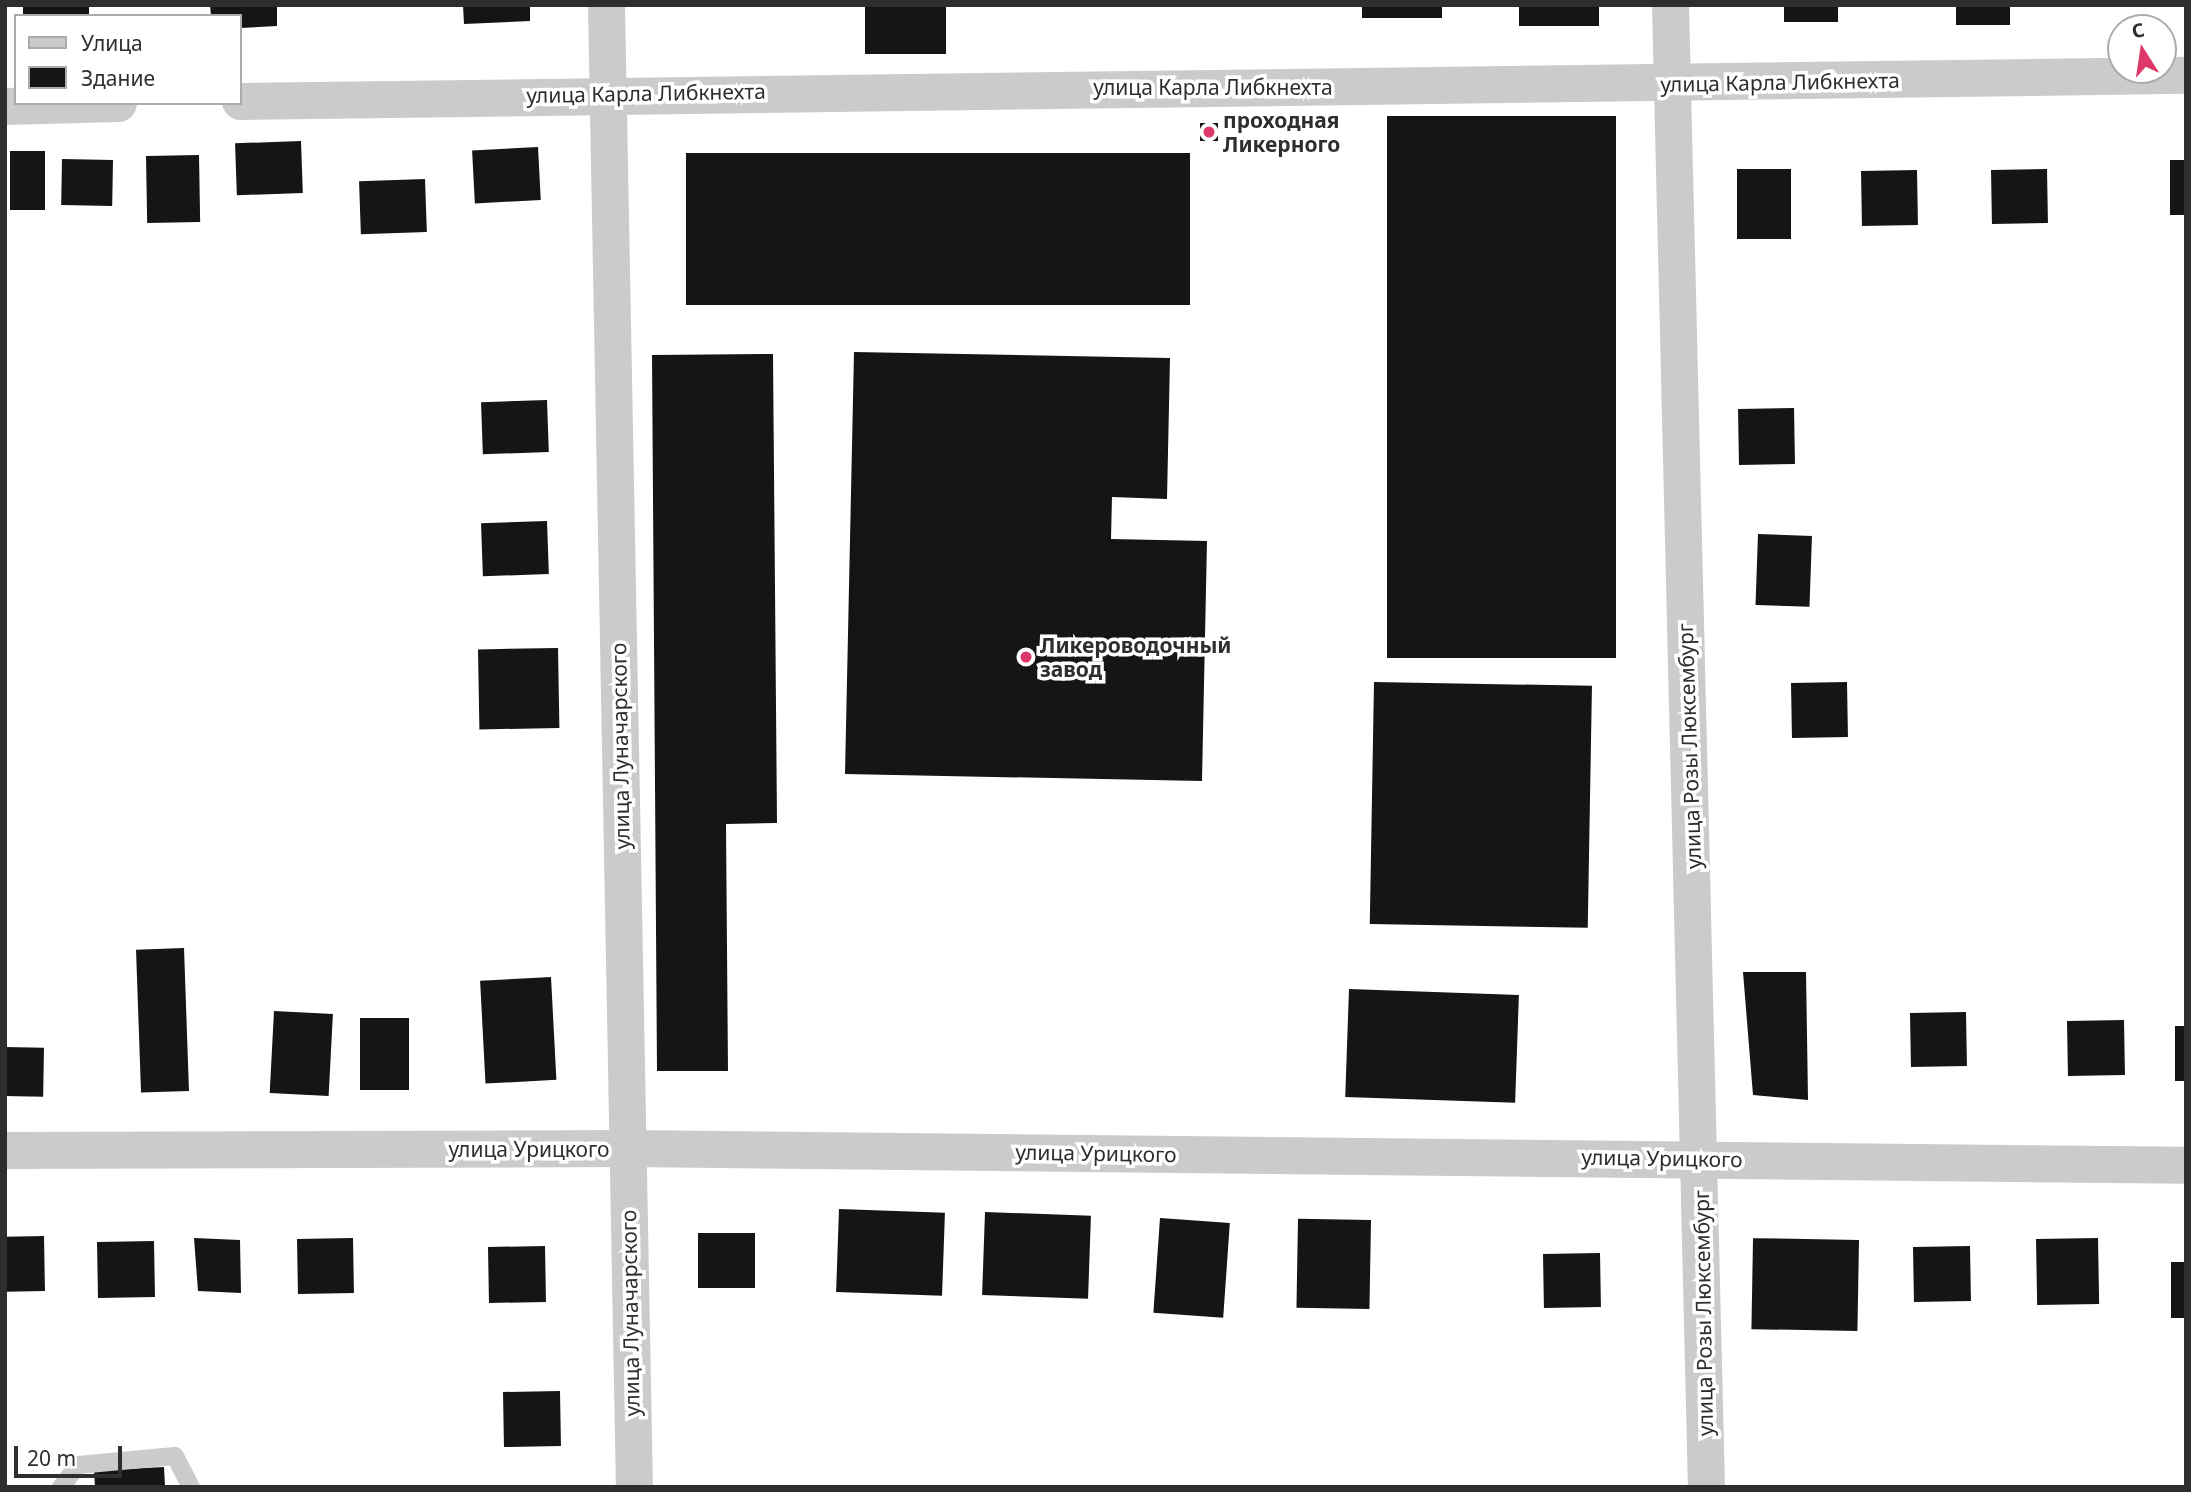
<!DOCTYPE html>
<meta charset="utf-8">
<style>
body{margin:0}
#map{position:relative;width:2191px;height:1492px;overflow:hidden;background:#fff;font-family:"Noto Sans",sans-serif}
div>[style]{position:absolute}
.building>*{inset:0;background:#151515;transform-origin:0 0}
.service>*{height:18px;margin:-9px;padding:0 9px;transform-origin:9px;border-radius:9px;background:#cbcbcb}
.minor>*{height:37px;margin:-18.5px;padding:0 18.5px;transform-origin:18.5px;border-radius:18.5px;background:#cbcbcb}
.dots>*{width:19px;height:19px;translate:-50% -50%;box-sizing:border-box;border:4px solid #fff;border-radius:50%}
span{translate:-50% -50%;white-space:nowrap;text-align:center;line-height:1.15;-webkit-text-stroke:7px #fff;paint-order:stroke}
.street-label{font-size:21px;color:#2e2e2e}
.poi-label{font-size:21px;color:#2e2e2e;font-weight:700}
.left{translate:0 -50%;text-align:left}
.frame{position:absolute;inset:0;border:7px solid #2e2e2e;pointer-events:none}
.legend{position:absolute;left:14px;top:14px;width:228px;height:91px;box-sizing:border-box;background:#fff;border:2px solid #ababab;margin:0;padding:9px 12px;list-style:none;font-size:21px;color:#2e2e2e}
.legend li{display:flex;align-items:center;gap:14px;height:35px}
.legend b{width:35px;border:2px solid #ababab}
.north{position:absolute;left:2107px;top:14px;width:70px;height:70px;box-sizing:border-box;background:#fff;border:2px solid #ababab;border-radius:50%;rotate:348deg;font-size:19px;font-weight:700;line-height:28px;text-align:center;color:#2e2e2e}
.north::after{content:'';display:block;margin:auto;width:24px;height:32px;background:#dd3869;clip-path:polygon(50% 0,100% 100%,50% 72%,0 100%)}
.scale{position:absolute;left:14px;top:1446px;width:108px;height:32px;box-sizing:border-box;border:4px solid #2e2e2e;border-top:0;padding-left:9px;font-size:21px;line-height:24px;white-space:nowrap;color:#2e2e2e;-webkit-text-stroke:5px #fff;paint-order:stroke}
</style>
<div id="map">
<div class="building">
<i style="left:23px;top:5px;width:66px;height:11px"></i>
<i style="clip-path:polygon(210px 5px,277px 5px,277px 26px,240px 28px,240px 16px,211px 16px)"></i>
<i style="clip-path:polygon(463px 5px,530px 5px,530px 21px,464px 24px)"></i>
<i style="left:865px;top:5px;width:81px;height:49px"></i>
<i style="left:1362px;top:5px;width:80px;height:13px"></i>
<i style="left:1519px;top:5px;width:80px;height:21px"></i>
<i style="left:1784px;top:5px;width:54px;height:17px"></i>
<i style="left:1956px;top:5px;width:54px;height:20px"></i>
<i style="left:1387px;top:116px;width:229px;height:542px"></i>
<i style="left:1200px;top:123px;width:18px;height:18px"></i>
<i style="left:301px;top:141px;width:52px;height:66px;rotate:88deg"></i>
<i style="left:538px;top:147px;width:53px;height:66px;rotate:87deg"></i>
<i style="left:10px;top:151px;width:35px;height:59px"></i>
<i style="left:686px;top:153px;width:504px;height:152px"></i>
<i style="left:199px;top:155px;width:67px;height:53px;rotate:89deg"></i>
<i style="left:62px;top:159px;width:51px;height:46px;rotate:1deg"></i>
<i style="left:2170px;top:160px;width:16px;height:55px"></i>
<i style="left:1737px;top:169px;width:54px;height:70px"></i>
<i style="left:2047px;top:169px;width:54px;height:56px;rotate:89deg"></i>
<i style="left:1917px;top:170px;width:55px;height:56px;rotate:89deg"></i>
<i style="left:425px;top:179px;width:53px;height:66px;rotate:88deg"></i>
<i style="clip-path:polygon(854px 352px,1170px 358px,1167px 499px,1112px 497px,1111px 539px,1207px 541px,1202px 781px,845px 774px)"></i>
<i style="clip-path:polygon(773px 354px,777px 823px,726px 824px,728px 1071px,657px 1071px,652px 355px)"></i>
<i style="left:547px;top:400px;width:52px;height:66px;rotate:88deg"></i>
<i style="left:1794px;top:408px;width:56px;height:56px;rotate:89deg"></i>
<i style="left:547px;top:521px;width:53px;height:66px;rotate:88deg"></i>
<i style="left:1758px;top:534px;width:54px;height:71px;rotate:2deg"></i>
<i style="left:558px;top:648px;width:80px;height:80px;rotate:89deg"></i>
<i style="left:1374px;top:682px;width:218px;height:242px;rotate:1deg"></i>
<i style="left:1847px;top:682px;width:55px;height:56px;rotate:89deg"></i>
<i style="left:184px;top:948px;width:143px;height:48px;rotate:88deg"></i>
<i style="clip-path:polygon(1743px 972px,1806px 972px,1808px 1100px,1753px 1095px)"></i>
<i style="left:551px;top:977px;width:103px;height:71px;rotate:87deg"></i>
<i style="left:1349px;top:989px;width:170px;height:108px;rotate:2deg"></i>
<i style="left:274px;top:1011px;width:59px;height:82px;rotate:3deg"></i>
<i style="left:1966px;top:1012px;width:54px;height:56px;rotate:89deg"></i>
<i style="left:360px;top:1018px;width:49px;height:72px"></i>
<i style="left:2124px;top:1020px;width:55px;height:57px;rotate:89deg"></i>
<i style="left:2175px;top:1026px;width:11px;height:55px"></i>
<i style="left:5px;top:1047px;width:39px;height:49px;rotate:1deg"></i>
<i style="left:839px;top:1209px;width:106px;height:83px;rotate:2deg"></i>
<i style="left:985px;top:1212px;width:106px;height:83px;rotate:2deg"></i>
<i style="left:1160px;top:1218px;width:70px;height:95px;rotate:4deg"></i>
<i style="left:1371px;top:1220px;width:89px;height:73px;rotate:91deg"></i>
<i style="left:755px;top:1233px;width:55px;height:57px;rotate:90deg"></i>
<i style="left:44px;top:1236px;width:55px;height:39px;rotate:89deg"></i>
<i style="clip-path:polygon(194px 1238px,240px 1240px,241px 1293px,198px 1291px)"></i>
<i style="left:353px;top:1238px;width:55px;height:56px;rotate:89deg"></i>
<i style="left:2098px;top:1238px;width:66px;height:62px;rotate:89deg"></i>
<i style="left:1859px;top:1240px;width:91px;height:106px;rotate:91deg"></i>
<i style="left:154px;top:1241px;width:56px;height:57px;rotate:89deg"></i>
<i style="left:545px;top:1246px;width:56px;height:57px;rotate:89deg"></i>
<i style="left:1970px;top:1246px;width:55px;height:57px;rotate:89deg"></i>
<i style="left:1600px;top:1253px;width:54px;height:57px;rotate:89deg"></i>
<i style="left:2186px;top:1262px;width:56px;height:15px;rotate:90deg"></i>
<i style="left:560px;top:1391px;width:55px;height:57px;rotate:89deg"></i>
<i style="left:164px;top:1467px;width:20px;height:70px;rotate:87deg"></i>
</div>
<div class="service">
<i style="left:61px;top:1487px;width:28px;rotate:-52deg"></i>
<i style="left:78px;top:1465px;width:97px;rotate:-5.3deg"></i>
<i style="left:175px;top:1456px;width:35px;rotate:63deg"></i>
</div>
<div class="minor">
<i style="left:606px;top:5px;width:1482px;rotate:88.92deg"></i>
<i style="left:1670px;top:5px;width:1482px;rotate:88.61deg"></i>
<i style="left:240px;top:101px;width:1946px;rotate:-0.77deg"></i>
<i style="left:5px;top:106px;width:113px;rotate:-1.5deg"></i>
<i style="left:5px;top:1150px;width:622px;rotate:-0.18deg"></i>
<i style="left:627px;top:1148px;width:1559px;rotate:0.62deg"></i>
</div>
<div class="dots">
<i style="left:1209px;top:132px;background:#dd3869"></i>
<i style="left:1026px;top:657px;background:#dd3869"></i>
</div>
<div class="street-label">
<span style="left:1780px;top:82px;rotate:-1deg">улица Карла Либкнехта</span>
<span style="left:1213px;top:87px">улица Карла Либкнехта</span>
<span style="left:646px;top:93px;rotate:-1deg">улица Карла Либкнехта</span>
<span style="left:620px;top:746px;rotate:-91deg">улица Луначарского</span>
<span style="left:1689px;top:746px;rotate:-92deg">улица Розы Люксембург</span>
<span style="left:529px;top:1149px">улица Урицкого</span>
<span style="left:1096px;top:1153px;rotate:1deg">улица Урицкого</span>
<span style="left:1662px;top:1158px;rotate:1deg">улица Урицкого</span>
<span style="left:630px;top:1313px;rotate:-91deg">улица Луначарского</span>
<span style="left:1703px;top:1313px;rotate:-91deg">улица Розы Люксембург</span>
</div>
<div class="poi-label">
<span class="left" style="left:1223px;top:132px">проходная<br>Ликерного</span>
<span class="left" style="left:1040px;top:657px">Ликероводочный<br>завод</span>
</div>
<div class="frame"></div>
<ul class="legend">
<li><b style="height:9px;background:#cbcbcb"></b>Улица</li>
<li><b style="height:19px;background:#151515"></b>Здание</li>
</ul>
<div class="north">С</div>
<div class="scale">20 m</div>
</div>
